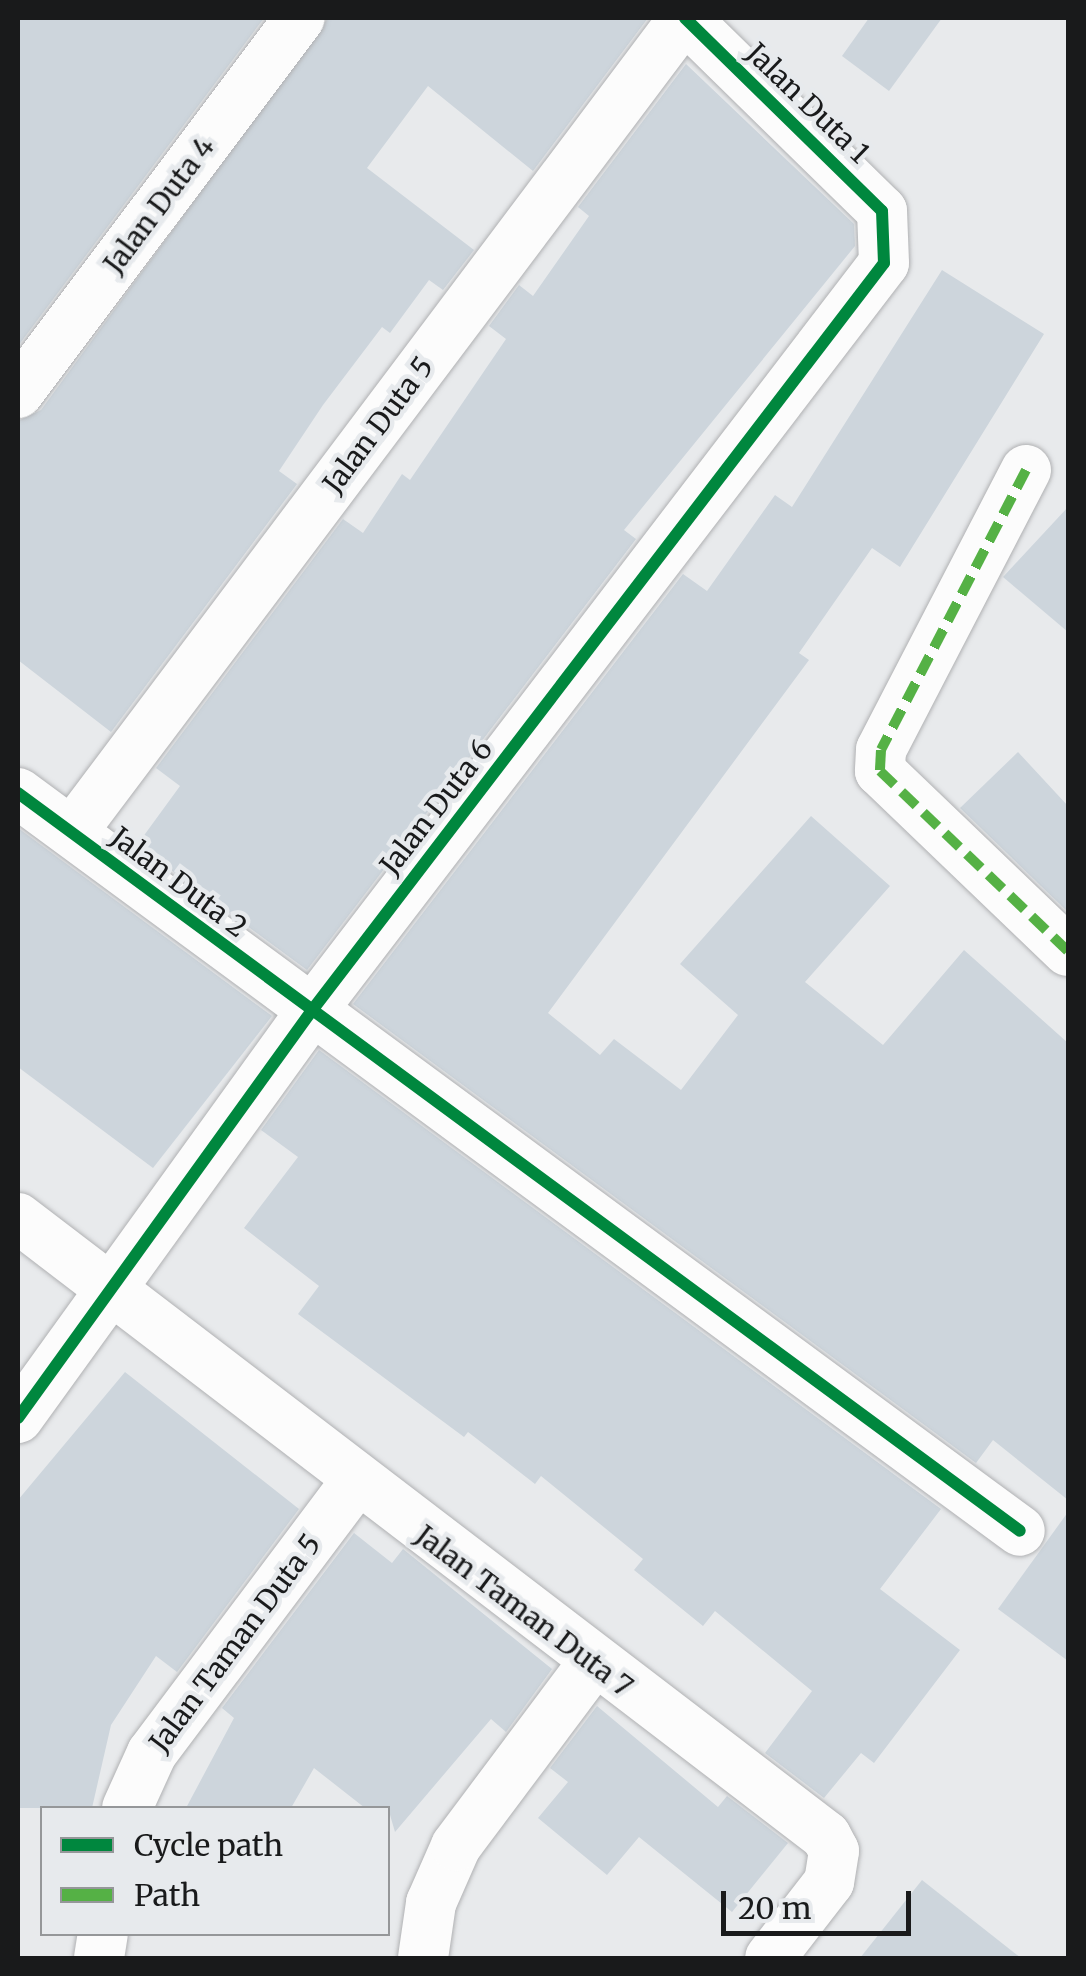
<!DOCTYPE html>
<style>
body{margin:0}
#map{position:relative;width:1086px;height:1976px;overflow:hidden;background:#e8eaec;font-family:Merriweather,serif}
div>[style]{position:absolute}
.building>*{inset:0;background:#cdd5dc}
.roads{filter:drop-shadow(0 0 2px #b0b1b3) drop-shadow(0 0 2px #b0b1b3)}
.minor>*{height:50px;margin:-25px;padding:0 25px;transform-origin:25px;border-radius:25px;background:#fcfcfc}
.quiet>*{height:10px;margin-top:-5px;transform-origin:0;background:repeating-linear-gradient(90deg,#55b145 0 20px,transparent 0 30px)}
.cycleway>*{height:12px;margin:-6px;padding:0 6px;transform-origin:6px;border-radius:6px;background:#00873e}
span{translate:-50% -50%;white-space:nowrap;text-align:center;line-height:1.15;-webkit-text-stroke:9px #e7eaed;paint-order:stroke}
.street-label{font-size:28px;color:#191a1b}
.frame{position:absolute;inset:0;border:20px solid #191a1b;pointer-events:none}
.legend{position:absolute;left:40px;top:1806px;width:350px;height:130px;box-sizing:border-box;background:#e7eaed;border:2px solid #959799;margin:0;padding:12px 18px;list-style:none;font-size:30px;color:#191a1b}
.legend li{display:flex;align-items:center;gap:20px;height:50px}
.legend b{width:50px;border:2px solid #959799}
.scale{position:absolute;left:721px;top:1891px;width:190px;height:45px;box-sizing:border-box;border:5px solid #191a1b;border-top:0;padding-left:12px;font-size:30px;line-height:35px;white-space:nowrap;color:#191a1b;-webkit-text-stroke:8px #e7eaed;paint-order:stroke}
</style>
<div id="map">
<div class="building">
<i style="clip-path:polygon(18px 18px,264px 18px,18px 346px)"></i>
<i style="clip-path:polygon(328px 18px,648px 18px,533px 171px,428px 86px,367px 168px,474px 250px,443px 290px,429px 280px,390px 333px,382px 327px,323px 405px,279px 471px,297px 484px,111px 732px,18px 660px,18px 421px,41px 410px)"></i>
<i style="clip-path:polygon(869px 18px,942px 18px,889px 91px,842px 56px)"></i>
<i style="clip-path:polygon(686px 64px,854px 224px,855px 246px,624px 530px,636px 539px,307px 970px,137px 845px,180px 786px,156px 768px,343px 519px,363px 533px,402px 474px,410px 480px,506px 339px,489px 326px,519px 285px,533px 296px,589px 216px,578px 207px)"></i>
<i style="clip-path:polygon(942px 270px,1044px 334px,900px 567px,872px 548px,799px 653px,809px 660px,548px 1013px,600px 1055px,614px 1039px,681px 1090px,738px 1015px,680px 964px,811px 816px,890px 886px,805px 982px,883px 1045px,964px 950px,1068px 1043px,1068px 1500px,993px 1440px,976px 1463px,353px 1004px,683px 574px,707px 591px,775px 495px,792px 507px)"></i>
<i style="clip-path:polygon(1068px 507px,1068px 632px,1003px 577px)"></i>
<i style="clip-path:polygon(1018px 752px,1068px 806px,1068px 912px,960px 808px)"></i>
<i style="clip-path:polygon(18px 828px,272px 1016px,153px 1168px,18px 1067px)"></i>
<i style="clip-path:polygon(319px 1050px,941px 1509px,880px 1589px,960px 1650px,874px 1763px,861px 1753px,824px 1798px,765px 1753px,812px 1691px,715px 1611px,703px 1626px,634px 1570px,643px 1559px,541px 1476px,535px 1484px,468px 1432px,464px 1437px,298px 1314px,319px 1286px,244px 1228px,298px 1157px,261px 1130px)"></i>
<i style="clip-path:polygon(125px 1372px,299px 1509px,177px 1672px,156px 1656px,111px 1725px,92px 1808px,18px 1808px,18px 1500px)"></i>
<i style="clip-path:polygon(1068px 1512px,1068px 1661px,998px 1609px)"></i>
<i style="clip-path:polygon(354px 1533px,392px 1563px,403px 1549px,552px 1669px,506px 1732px,491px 1719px,395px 1832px,388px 1808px,365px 1808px,314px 1768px,291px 1808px,186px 1808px,234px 1718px,222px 1708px)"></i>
<i style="clip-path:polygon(597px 1706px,718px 1807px,727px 1796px,788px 1843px,732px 1912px,639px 1837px,607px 1875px,538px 1818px,568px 1782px,550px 1768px)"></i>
<i style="clip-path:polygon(922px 1880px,1021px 1958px,860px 1958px)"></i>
</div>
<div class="roads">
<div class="minor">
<i style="left:18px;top:393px;width:469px;rotate:-53.1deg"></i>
<i style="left:1026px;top:470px;width:315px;rotate:117.4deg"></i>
<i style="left:881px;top:750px;width:21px;rotate:93deg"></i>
<i style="left:880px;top:771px;width:260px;rotate:43.8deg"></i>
<i style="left:18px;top:793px;width:1244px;rotate:36.37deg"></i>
<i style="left:72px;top:832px;width:1018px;rotate:-53.06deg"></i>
<i style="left:18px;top:1218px;width:1017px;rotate:37.41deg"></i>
<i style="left:826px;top:1836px;width:17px;rotate:62deg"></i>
<i style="left:834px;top:1851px;width:31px;rotate:99deg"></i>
<i style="left:829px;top:1882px;width:96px;rotate:127.8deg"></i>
<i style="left:18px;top:1418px;width:499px;rotate:-54.2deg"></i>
<i style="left:310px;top:1013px;width:944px;rotate:-52.57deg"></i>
<i style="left:884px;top:263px;width:52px;rotate:-92.2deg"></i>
<i style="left:882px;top:211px;width:276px;rotate:-135.6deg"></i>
<i style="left:127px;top:1808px;width:60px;rotate:-65.6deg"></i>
<i style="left:152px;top:1753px;width:336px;rotate:-53.1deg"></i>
<i style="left:99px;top:1958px;width:24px;rotate:-81deg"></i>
<i style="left:423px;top:1958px;width:56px;rotate:-81.7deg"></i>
<i style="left:431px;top:1903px;width:62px;rotate:-66.3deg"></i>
<i style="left:456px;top:1846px;width:229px;rotate:-53.2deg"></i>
</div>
</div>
<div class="quiet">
<i style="left:1026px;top:470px;width:315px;rotate:117.4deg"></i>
<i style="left:881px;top:750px;width:21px;rotate:93deg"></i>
<i style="left:880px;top:771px;width:260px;rotate:43.8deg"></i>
</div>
<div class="cycleway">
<i style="left:18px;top:793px;width:1244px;rotate:36.37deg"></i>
<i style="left:18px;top:1418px;width:499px;rotate:-54.2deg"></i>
<i style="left:310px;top:1013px;width:944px;rotate:-52.57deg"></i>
<i style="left:884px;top:263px;width:52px;rotate:-92.2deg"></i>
<i style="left:882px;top:211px;width:276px;rotate:-135.6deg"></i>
</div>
<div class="street-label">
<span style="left:808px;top:103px;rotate:44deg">Jalan Duta 1</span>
<span style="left:159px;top:205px;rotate:-53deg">Jalan Duta 4</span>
<span style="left:378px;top:425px;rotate:-53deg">Jalan Duta 5</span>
<span style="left:436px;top:807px;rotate:-52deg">Jalan Duta 6</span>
<span style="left:179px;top:882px;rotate:37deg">Jalan Duta 2</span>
<span style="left:524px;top:1611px;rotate:37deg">Jalan Taman Duta 7</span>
<span style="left:235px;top:1643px;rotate:-53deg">Jalan Taman Duta 5</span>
</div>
<div class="frame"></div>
<ul class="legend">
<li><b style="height:12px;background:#00873e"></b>Cycle path</li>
<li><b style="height:12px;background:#55b145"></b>Path</li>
</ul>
<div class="scale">20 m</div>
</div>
